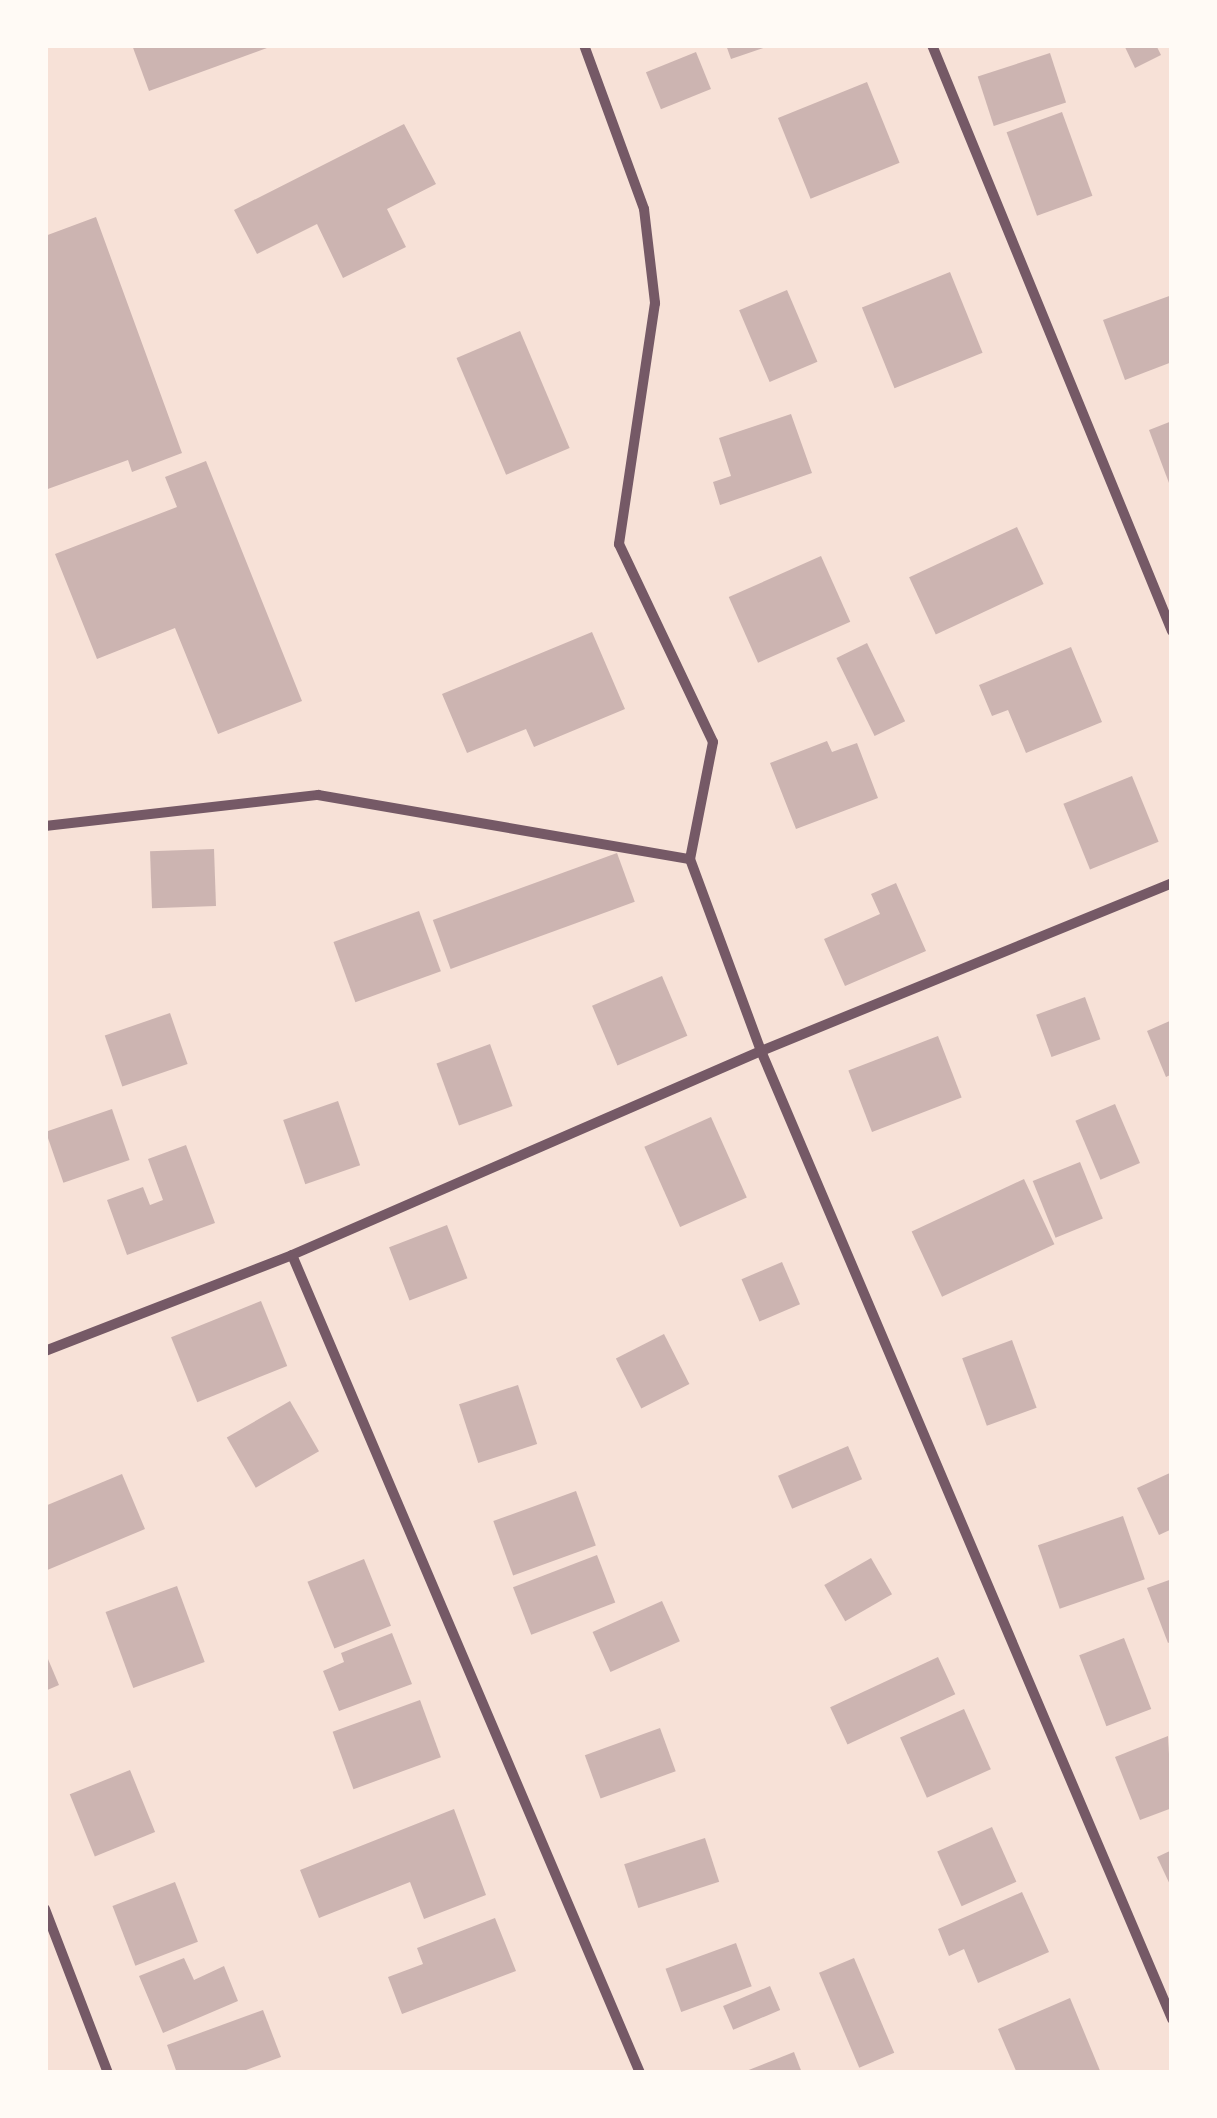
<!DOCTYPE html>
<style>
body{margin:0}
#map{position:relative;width:1217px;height:2118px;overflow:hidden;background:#f7e1d7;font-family:"PT Sans Narrow",sans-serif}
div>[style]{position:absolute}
.building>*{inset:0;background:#ccb4b1;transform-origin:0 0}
.minor>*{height:10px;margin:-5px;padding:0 5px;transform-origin:5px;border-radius:5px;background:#755966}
span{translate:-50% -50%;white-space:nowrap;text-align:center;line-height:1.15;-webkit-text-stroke:9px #fffaf5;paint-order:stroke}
.frame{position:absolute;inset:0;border:48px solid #fffaf5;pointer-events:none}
</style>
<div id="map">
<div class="building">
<i style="clip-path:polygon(132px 45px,275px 45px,149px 91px)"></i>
<i style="clip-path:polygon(726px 45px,769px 45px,769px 46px,731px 59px)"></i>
<i style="clip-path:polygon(1124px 45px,1156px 45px,1161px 55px,1135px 68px)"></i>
<i style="left:696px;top:52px;width:40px;height:54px;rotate:68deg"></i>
<i style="left:1050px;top:53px;width:52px;height:76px;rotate:72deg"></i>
<i style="left:867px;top:82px;width:87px;height:96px;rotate:68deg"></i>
<i style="left:1062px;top:112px;width:89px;height:59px;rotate:70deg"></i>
<i style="clip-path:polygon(404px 124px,436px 184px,387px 209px,406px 247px,343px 278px,317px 224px,257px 254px,234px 210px)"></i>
<i style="clip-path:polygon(96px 217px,182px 453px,132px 472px,128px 460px,45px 490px,45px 236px)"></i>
<i style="left:950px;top:272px;width:87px;height:95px;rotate:68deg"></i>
<i style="left:787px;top:290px;width:78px;height:52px;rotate:67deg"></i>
<i style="clip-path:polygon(1172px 295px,1172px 362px,1125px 380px,1103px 320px)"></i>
<i style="left:520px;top:331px;width:127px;height:69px;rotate:67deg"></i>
<i style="clip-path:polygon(791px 414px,812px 473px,720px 505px,713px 482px,731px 476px,719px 438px)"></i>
<i style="clip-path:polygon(1172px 421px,1172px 491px,1149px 430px)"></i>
<i style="clip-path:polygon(206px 461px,302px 701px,218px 734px,175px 628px,97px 659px,55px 554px,177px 507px,165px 477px)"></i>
<i style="left:1017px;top:527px;width:63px;height:119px;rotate:65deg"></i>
<i style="left:821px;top:556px;width:72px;height:101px;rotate:66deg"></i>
<i style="clip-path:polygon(592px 632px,625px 709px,534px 747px,526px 729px,467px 753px,442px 694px)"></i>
<i style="left:867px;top:643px;width:87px;height:34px;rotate:64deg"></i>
<i style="clip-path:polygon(1071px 647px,1102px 722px,1026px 753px,1008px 710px,992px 716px,979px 685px)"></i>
<i style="clip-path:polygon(827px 741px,832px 752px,857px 743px,878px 798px,796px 829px,770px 763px)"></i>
<i style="left:1132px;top:776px;width:71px;height:74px;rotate:68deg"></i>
<i style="left:214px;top:849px;width:57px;height:64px;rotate:88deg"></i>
<i style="left:617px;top:853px;width:52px;height:196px;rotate:70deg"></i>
<i style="clip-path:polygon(896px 883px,926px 951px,845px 986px,824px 939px,880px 914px,871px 894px)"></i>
<i style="left:419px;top:911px;width:64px;height:91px;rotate:70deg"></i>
<i style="left:662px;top:976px;width:65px;height:76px;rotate:67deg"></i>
<i style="left:1085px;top:997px;width:45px;height:52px;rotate:70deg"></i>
<i style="left:170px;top:1013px;width:54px;height:69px;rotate:71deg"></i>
<i style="clip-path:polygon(1172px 1020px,1172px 1074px,1166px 1077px,1147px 1031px)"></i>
<i style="left:938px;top:1036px;width:66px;height:96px;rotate:69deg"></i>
<i style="left:490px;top:1044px;width:66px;height:57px;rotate:70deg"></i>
<i style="left:338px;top:1101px;width:68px;height:58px;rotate:71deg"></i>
<i style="left:1115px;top:1104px;width:64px;height:43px;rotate:67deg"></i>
<i style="left:112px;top:1109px;width:54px;height:70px;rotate:71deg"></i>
<i style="left:711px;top:1117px;width:88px;height:73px;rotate:66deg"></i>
<i style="clip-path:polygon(186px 1145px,215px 1223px,127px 1255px,107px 1200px,143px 1187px,150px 1205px,163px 1200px,148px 1159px)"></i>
<i style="left:1080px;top:1162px;width:61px;height:51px;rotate:68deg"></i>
<i style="left:1024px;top:1179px;width:72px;height:124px;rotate:65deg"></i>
<i style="left:447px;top:1225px;width:57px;height:62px;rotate:69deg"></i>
<i style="left:782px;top:1262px;width:46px;height:44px;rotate:67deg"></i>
<i style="left:261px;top:1301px;width:70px;height:97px;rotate:68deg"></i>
<i style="left:664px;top:1334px;width:56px;height:54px;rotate:63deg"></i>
<i style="left:1012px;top:1340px;width:72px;height:53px;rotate:70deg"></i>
<i style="left:518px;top:1385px;width:62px;height:62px;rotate:72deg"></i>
<i style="left:290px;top:1401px;width:58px;height:73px;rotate:60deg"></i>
<i style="left:848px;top:1446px;width:36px;height:76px;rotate:67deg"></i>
<i style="clip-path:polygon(1172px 1472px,1172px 1529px,1159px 1535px,1137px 1488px)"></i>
<i style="clip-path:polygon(122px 1474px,145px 1529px,45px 1571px,45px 1506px)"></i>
<i style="left:576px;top:1491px;width:58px;height:88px;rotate:70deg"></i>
<i style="left:1123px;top:1516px;width:67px;height:90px;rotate:71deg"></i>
<i style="left:597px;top:1555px;width:51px;height:90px;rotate:69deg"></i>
<i style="left:871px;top:1558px;width:42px;height:54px;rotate:60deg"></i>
<i style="left:364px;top:1559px;width:72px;height:61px;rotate:68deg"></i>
<i style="clip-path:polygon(1172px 1579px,1172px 1641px,1168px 1643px,1147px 1588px)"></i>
<i style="left:177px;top:1586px;width:81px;height:76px;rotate:70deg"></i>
<i style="left:662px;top:1601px;width:44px;height:76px;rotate:66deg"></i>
<i style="clip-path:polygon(392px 1633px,412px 1684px,339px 1711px,323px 1671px,344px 1662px,341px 1653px)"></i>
<i style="left:1124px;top:1638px;width:76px;height:48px;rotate:69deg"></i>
<i style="clip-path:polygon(45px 1652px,59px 1685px,45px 1691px)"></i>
<i style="left:938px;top:1657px;width:41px;height:119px;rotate:65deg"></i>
<i style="left:420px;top:1700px;width:61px;height:93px;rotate:70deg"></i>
<i style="left:964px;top:1709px;width:66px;height:70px;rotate:66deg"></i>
<i style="left:660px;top:1728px;width:46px;height:80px;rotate:70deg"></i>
<i style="clip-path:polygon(1168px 1736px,1172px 1808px,1140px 1820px,1115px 1757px)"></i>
<i style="left:130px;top:1770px;width:67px;height:65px;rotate:68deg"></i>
<i style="clip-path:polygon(454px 1809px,486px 1895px,424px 1919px,410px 1882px,319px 1918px,300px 1870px)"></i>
<i style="left:992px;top:1827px;width:60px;height:60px;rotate:66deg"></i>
<i style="left:705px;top:1838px;width:46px;height:85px;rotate:72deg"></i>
<i style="clip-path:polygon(1172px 1850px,1172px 1889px,1157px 1857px)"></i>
<i style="left:175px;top:1882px;width:64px;height:67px;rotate:69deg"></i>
<i style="clip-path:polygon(1022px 1892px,1049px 1952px,978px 1983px,964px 1949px,949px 1956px,938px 1929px)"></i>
<i style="clip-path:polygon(495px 1918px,516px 1971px,402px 2014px,388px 1977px,423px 1964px,417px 1948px)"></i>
<i style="left:736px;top:1943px;width:46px;height:75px;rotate:70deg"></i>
<i style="clip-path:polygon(184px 1958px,194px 1980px,224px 1966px,238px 2001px,163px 2033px,139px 1976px)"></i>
<i style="left:854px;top:1958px;width:103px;height:38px;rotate:67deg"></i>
<i style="left:770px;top:1986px;width:26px;height:51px;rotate:67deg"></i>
<i style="clip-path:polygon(1070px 1998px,1101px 2073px,1017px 2073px,998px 2029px)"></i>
<i style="clip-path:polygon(263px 2010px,281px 2057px,238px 2073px,177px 2073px,167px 2045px)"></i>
<i style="clip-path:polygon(794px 2052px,802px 2073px,741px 2073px)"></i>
</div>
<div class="minor">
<i style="left:584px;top:45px;width:175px;rotate:69.9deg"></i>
<i style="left:644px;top:209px;width:95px;rotate:83.3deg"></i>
<i style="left:655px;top:303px;width:244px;rotate:98.5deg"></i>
<i style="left:619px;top:544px;width:219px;rotate:64.6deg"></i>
<i style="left:713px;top:742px;width:119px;rotate:101.1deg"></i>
<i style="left:690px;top:859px;width:205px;rotate:69.7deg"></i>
<i style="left:761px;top:1051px;width:1052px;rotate:66.99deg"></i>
<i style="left:932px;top:45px;width:633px;rotate:67.73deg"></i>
<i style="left:45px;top:826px;width:275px;rotate:-6.5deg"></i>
<i style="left:318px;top:795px;width:377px;rotate:9.8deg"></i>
<i style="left:292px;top:1255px;width:889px;rotate:66.95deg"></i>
<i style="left:45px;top:1351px;width:265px;rotate:-21.2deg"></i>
<i style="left:292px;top:1255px;width:511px;rotate:-23.51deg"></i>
<i style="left:761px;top:1051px;width:444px;rotate:-22.2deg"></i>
<i style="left:45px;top:1909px;width:176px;rotate:69deg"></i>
</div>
<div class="frame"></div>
</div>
